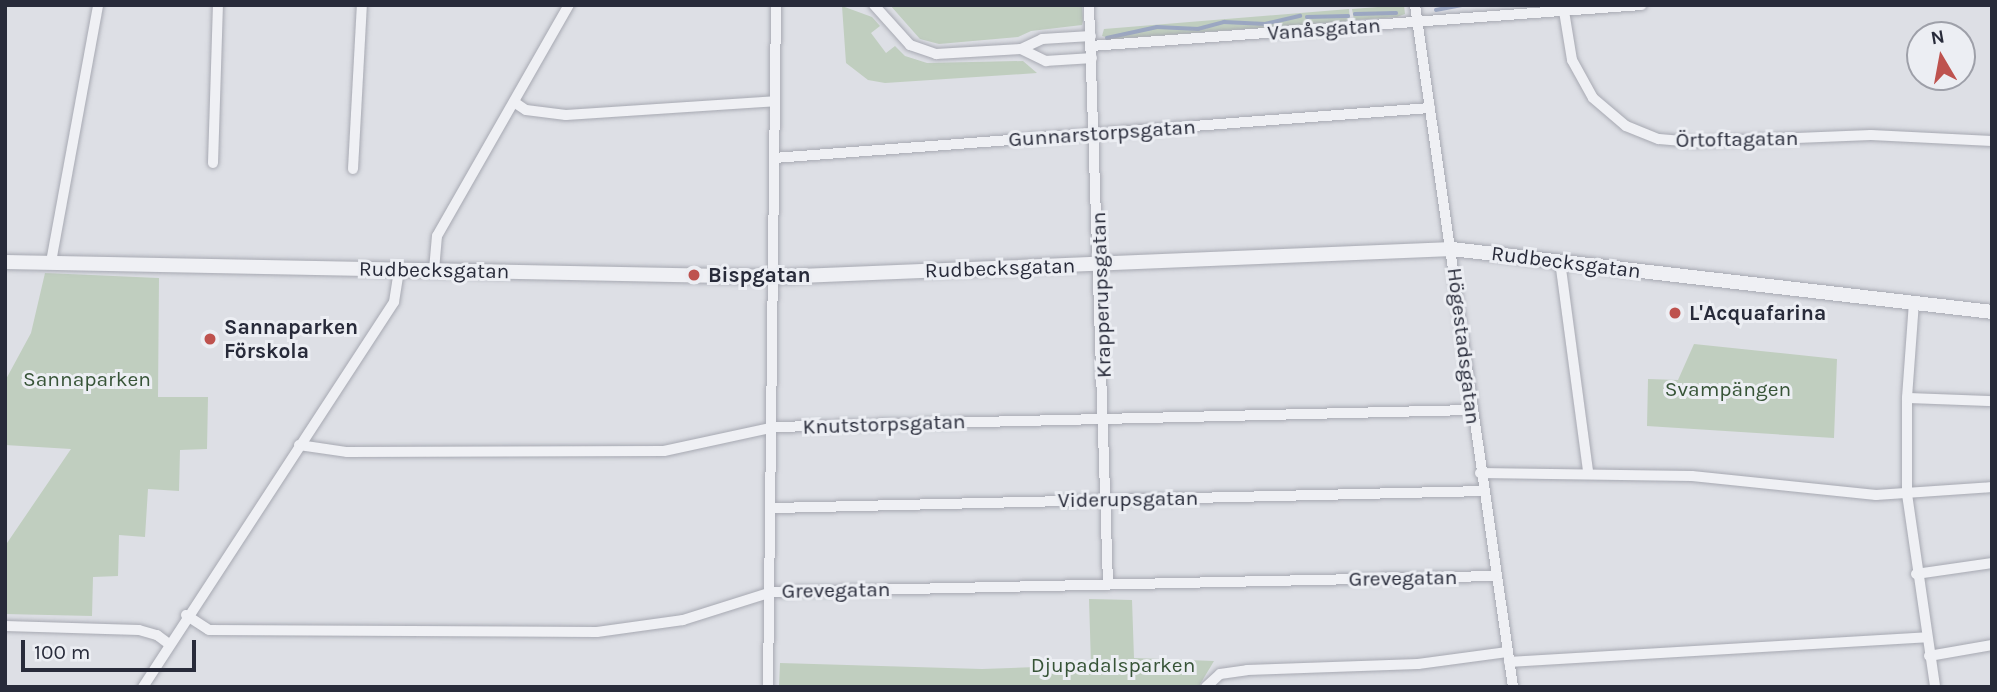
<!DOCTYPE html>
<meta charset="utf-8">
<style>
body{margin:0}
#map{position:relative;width:1997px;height:692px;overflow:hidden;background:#dddfe5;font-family:Karla,sans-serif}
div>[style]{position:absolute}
.green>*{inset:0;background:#c0cebf}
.stream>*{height:3.5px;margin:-1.75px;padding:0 1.75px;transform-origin:1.75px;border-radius:1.75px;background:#9ba7c2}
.roads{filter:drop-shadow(0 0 2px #a7a9b2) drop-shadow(0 0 2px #a7a9b2)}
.minor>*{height:10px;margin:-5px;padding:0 5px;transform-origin:5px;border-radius:5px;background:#eff0f4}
.tertiary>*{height:14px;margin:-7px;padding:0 7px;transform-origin:7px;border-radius:7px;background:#eff0f4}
.dots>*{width:19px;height:19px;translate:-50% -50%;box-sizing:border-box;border:4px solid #eceef3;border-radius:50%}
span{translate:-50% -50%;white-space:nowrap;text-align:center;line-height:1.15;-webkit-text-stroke:6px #eceef3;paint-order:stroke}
.street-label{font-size:21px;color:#282b3a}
.poi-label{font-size:21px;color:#282b3a;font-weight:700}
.left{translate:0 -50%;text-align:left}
.park-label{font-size:21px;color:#375437}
.frame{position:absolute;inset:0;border:7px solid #282b3a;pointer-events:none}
.north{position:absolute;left:1906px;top:21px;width:70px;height:70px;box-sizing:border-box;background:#eceef3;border:2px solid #9ea0a9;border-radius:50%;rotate:350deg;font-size:19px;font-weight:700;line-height:28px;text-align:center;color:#282b3a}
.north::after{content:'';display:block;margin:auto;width:24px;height:32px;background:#be524e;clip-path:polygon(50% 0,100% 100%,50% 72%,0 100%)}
.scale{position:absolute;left:21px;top:640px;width:175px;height:32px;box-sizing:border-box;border:4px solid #282b3a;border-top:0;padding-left:9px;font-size:21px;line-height:24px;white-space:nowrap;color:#282b3a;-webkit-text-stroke:5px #eceef3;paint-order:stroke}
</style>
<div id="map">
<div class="green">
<i style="clip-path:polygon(890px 5px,1082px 5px,1083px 21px,1082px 25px,1031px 31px,1018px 37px,939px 44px,920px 39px)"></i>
<i style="clip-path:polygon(1404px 5px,1405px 14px,1397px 17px,1354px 20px,1352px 9px)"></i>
<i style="clip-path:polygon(842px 6px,872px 17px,880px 26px,871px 33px,886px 53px,895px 46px,905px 56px,927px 63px,1023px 61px,1037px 73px,885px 83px,868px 80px,846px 63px)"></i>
<i style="clip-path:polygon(1349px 9px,1350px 21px,1113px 39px,1102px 36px,1104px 29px)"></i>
<i style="clip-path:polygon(45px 273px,159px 278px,158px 397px,208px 397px,207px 449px,180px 450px,179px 491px,148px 489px,145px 537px,119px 535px,118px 576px,93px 577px,92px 616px,5px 614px,5px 546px,71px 449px,5px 445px,5px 381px,31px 333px)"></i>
<i style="clip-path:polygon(1694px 344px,1837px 359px,1834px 438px,1647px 426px,1648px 379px,1678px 380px)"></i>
<i style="clip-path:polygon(1089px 599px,1132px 600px,1134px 658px,1214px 661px,1199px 686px,779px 687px,780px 663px,982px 669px,1091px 665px)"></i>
</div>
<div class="stream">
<i style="left:1498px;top:5px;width:19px"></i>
<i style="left:1436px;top:10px;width:26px;rotate:-11deg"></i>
<i style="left:1355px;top:14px;width:41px;rotate:-1.4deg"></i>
<i style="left:1307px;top:17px;width:41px;rotate:-1.4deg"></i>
<i style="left:1107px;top:38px;width:51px;rotate:-12.4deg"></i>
<i style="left:1157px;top:27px;width:41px;rotate:2.8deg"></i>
<i style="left:1198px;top:29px;width:27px;rotate:-15deg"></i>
<i style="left:1224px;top:22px;width:41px;rotate:2.8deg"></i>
<i style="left:1265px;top:24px;width:36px;rotate:-13deg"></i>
</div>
<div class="roads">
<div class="minor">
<i style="left:874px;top:5px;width:54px;rotate:48deg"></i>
<i style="left:910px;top:45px;width:28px;rotate:19deg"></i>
<i style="left:936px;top:54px;width:85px;rotate:-3.4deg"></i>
<i style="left:1021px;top:49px;width:23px;rotate:-25deg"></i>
<i style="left:1042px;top:39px;width:49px;rotate:-3.5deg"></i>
<i style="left:1089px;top:5px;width:579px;rotate:88.12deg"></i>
<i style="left:1415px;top:5px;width:689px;rotate:81.82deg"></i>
<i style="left:1563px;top:5px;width:56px;rotate:80.7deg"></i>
<i style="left:1572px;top:60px;width:43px;rotate:61.1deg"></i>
<i style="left:1593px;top:98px;width:43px;rotate:40.3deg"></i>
<i style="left:1626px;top:126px;width:35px;rotate:22deg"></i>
<i style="left:1659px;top:139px;width:38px;rotate:5deg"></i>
<i style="left:1697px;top:142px;width:174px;rotate:-2.3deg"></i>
<i style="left:1871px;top:135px;width:121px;rotate:2.8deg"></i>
<i style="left:1091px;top:46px;width:552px;rotate:-4.26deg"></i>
<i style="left:1021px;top:49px;width:28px;rotate:26deg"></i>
<i style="left:1046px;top:61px;width:46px;rotate:-3.7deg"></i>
<i style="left:514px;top:102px;width:14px;rotate:34deg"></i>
<i style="left:526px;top:110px;width:40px;rotate:7.1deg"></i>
<i style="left:566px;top:115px;width:209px;rotate:-3.8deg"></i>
<i style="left:774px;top:158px;width:658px;rotate:-4.36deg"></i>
<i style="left:213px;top:163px;width:158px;rotate:-88.2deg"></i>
<i style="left:353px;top:169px;width:164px;rotate:-86.9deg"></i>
<i style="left:1560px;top:261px;width:212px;rotate:82.4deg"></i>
<i style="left:51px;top:262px;width:261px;rotate:-79.6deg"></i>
<i style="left:434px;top:270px;width:34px;rotate:-85deg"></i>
<i style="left:437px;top:236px;width:266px;rotate:-60.3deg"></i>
<i style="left:1914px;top:302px;width:96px;rotate:94.2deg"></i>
<i style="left:1907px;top:398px;width:96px;rotate:90deg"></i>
<i style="left:1907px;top:494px;width:195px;rotate:81.7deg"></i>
<i style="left:1907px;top:398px;width:83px;rotate:2.1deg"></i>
<i style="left:299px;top:445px;width:49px;rotate:8.3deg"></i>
<i style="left:347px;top:452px;width:317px;rotate:-0.2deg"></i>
<i style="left:664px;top:451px;width:114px;rotate:-12.2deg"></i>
<i style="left:775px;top:427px;width:697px;rotate:-1.4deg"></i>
<i style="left:1480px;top:473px;width:212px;rotate:0.8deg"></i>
<i style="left:1692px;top:476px;width:185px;rotate:5.9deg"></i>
<i style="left:1876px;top:495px;width:116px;rotate:-3.9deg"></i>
<i style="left:774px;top:508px;width:709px;rotate:-1.37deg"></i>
<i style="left:1916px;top:574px;width:77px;rotate:-8.2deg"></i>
<i style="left:186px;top:615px;width:27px;rotate:33deg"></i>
<i style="left:209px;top:630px;width:388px;rotate:0.3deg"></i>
<i style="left:597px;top:632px;width:87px;rotate:-7.9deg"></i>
<i style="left:683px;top:620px;width:93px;rotate:-17.5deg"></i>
<i style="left:772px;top:592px;width:724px;rotate:-1.27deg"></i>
<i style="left:5px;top:626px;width:134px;rotate:1.7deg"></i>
<i style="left:139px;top:630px;width:19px;rotate:16deg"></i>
<i style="left:157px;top:635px;width:15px;rotate:37deg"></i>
<i style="left:1929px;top:656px;width:64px;rotate:-9.9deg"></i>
<i style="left:1509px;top:662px;width:418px;rotate:-3.4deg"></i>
<i style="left:143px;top:687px;width:460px;rotate:-56.9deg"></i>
<i style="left:394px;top:302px;width:33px;rotate:-81deg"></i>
<i style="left:768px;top:687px;width:682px;rotate:-89.33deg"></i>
<i style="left:1206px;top:687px;width:19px;rotate:-43deg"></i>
<i style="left:1220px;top:674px;width:27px;rotate:-8deg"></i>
<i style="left:1247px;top:670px;width:171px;rotate:-2deg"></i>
<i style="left:1418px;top:664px;width:90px;rotate:-7.7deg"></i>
</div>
<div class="tertiary">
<i style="left:5px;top:262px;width:770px;rotate:1.12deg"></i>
<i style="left:775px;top:277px;width:678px;rotate:-2.37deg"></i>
<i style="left:1452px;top:249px;width:544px;rotate:6.65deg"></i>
</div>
</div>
<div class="dots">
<i style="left:694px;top:275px;background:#be524e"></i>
<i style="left:1675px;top:313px;background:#be524e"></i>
<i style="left:210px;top:339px;background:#be524e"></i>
</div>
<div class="street-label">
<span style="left:1324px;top:29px;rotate:-4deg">Vanåsgatan</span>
<span style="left:1102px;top:133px;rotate:-4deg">Gunnarstorpsgatan</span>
<span style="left:1737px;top:139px;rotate:-1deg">Örtoftagatan</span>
<span style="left:1566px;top:262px;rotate:7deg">Rudbecksgatan</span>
<span style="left:1000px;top:268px;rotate:-2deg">Rudbecksgatan</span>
<span style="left:434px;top:270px;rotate:1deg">Rudbecksgatan</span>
<span style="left:1101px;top:295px;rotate:-92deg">Krapperupsgatan</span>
<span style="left:1464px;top:346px;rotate:83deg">Högestadsgatan</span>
<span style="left:884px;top:424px;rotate:-2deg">Knutstorpsgatan</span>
<span style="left:1128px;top:499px;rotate:-1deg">Viderupsgatan</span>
<span style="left:1403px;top:578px;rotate:-1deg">Grevegatan</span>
<span style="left:836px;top:590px;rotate:-1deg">Grevegatan</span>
</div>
<div class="poi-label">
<span class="left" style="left:708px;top:275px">Bispgatan</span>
<span class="left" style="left:1689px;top:313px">L'Acquafarina</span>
<span class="left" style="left:224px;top:339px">Sannaparken<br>Förskola</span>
</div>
<div class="park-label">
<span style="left:87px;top:379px">Sannaparken</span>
<span style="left:1728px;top:389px">Svampängen</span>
<span style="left:1113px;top:665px">Djupadalsparken</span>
</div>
<div class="frame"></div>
<div class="north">N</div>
<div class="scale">100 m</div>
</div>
